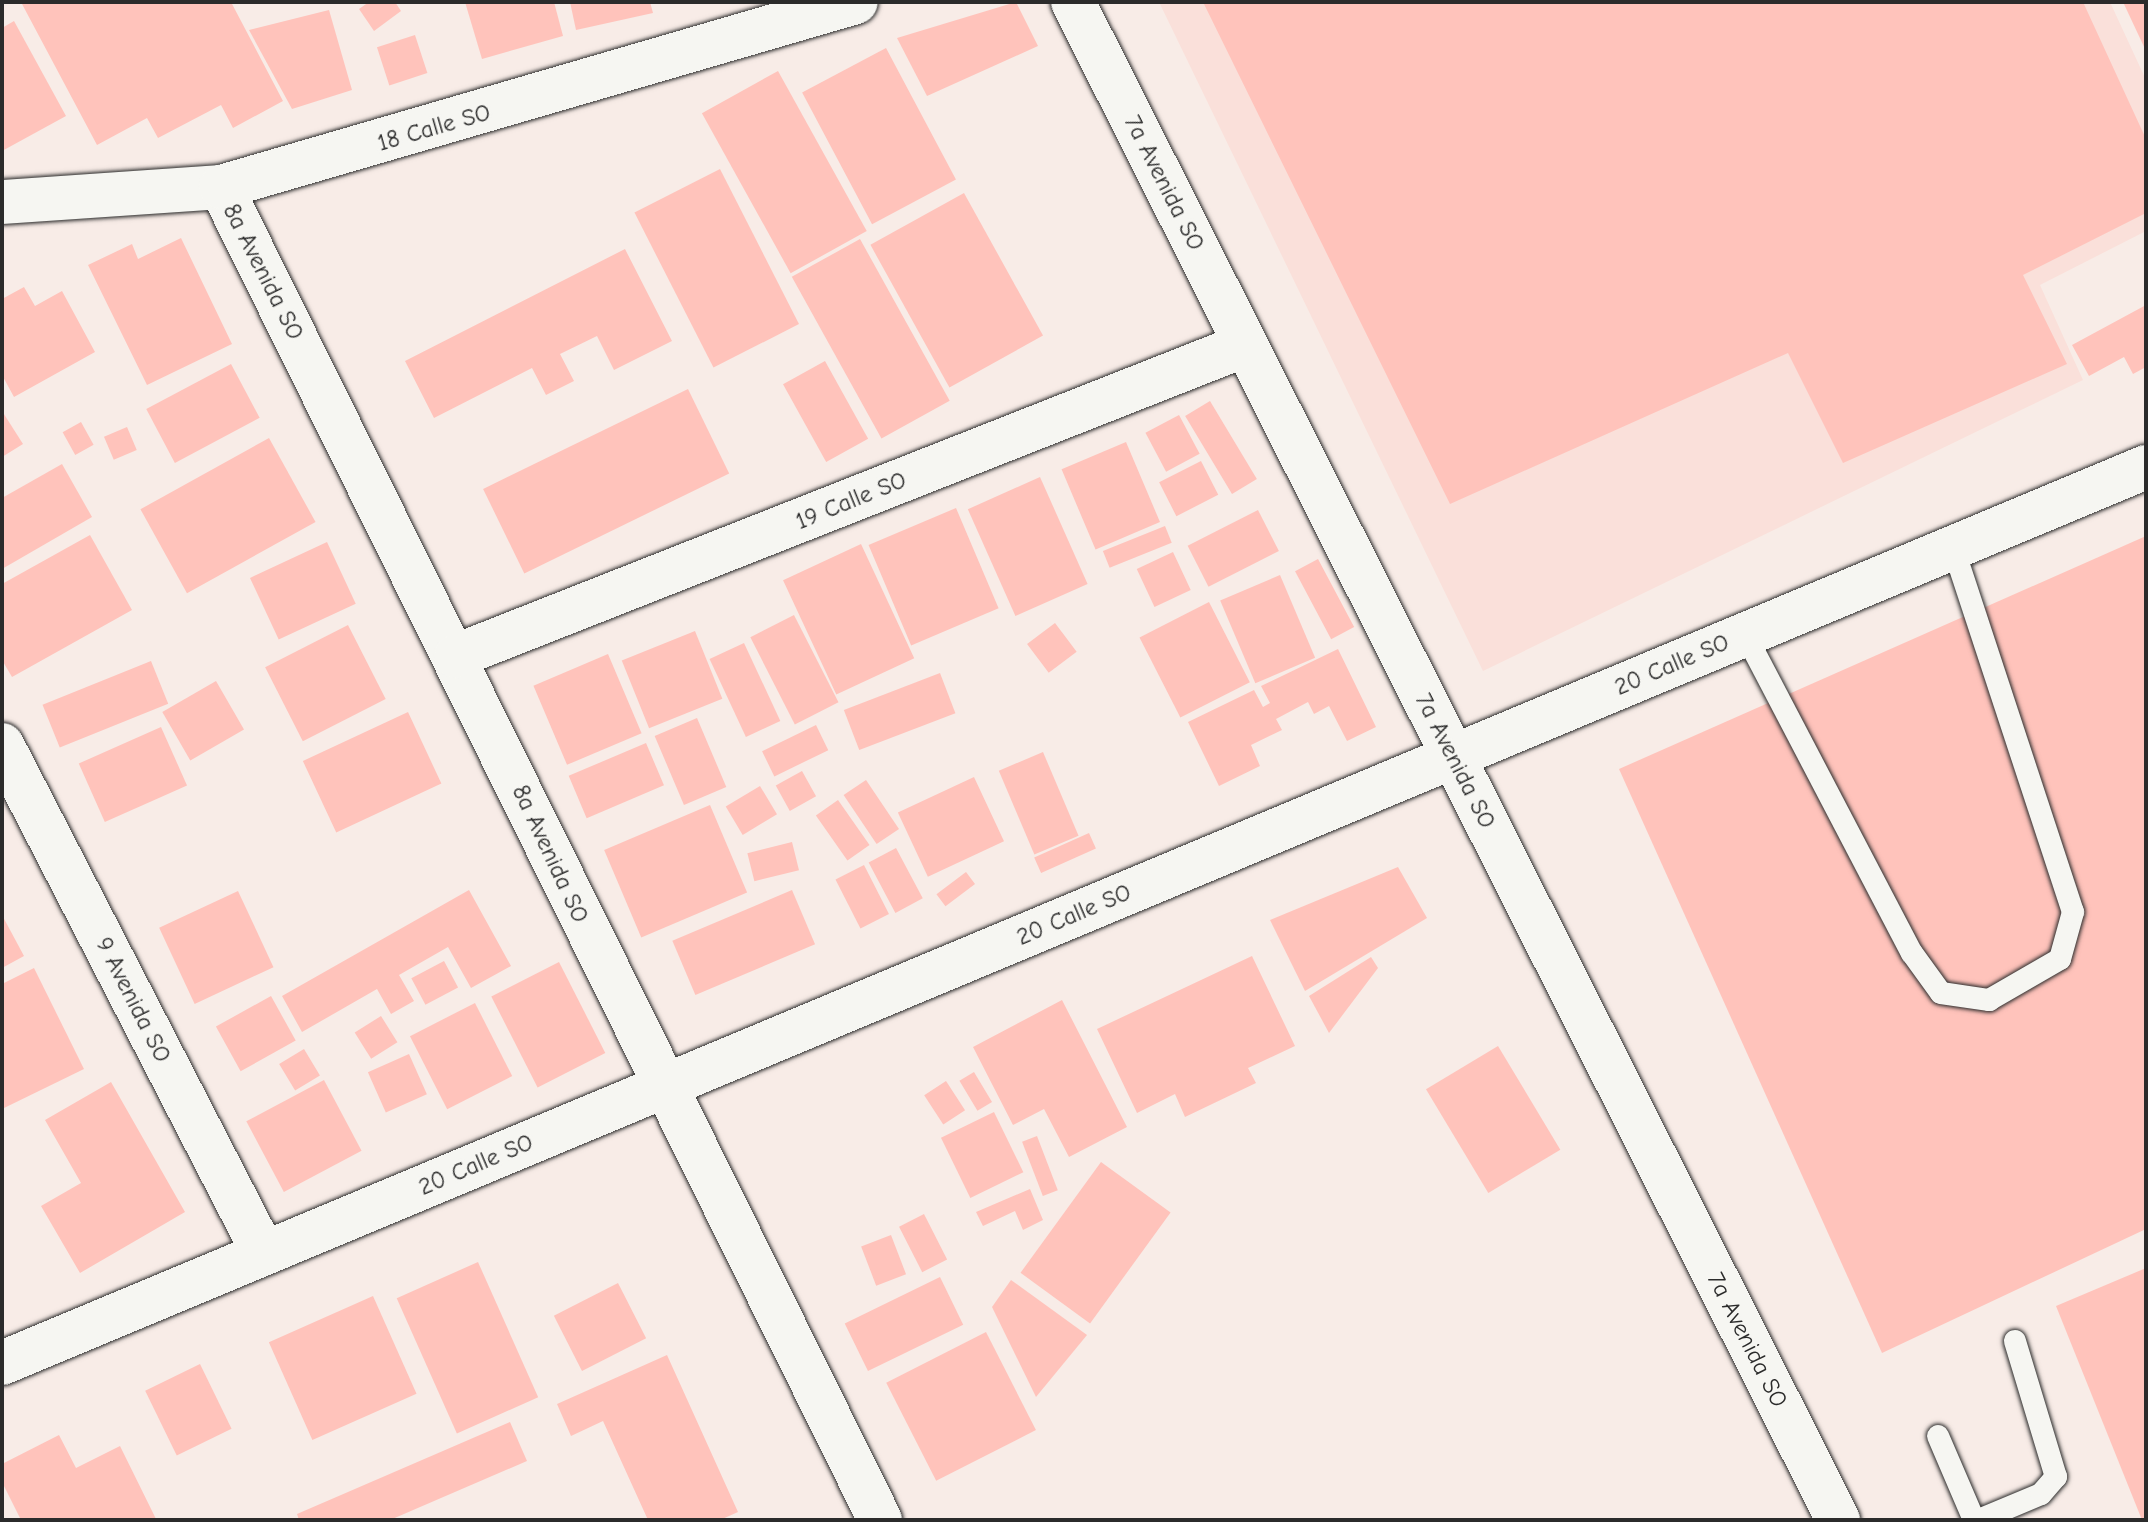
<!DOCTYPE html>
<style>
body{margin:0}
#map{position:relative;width:2148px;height:1522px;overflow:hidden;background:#f8ece7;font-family:"Comic Neue",sans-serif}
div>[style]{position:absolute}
.built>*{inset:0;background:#fae0da}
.building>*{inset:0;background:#ffc3bb;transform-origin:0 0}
.roads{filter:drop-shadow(0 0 2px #2b2b2b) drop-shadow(0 0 2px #2b2b2b)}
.service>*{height:22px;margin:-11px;padding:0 11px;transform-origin:11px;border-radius:11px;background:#f6f6f2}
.minor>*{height:44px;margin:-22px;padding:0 22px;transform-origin:22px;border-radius:22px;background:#f6f6f2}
.tertiary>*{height:44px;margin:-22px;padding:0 22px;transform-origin:22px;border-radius:22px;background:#f6f6f2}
span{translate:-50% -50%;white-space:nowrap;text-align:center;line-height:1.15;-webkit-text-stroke:6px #f6f6f2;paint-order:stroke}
.street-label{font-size:24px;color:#2b2b2b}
.frame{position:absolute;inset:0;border:4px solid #2b2b2b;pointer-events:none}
</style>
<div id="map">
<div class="built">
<i style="clip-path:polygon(1159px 2px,2110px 2px,2146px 80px,2146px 231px,2040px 285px,2083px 380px,1483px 671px)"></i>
</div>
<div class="building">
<i style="clip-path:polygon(231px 2px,283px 101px,233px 128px,221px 105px,158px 138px,147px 118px,97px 145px,22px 4px)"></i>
<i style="clip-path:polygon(369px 2px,395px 2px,401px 11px,374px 31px,359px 9px)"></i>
<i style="clip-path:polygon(465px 2px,554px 2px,563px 36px,482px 59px)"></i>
<i style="clip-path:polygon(570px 2px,650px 2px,653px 13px,576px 30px)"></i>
<i style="clip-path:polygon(1016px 2px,1038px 46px,927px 96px,897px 38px)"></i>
<i style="clip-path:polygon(1203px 2px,2083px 2px,2146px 139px,2146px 213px,2023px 275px,2067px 364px,1843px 463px,1788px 353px,1450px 504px)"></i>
<i style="clip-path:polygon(2123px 2px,2146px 2px,2146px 51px)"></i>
<i style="clip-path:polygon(329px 10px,352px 90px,292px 109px,249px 30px)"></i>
<i style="clip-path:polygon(14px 21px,66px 116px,2px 151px,2px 28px)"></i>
<i style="left:415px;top:35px;width:40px;height:40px;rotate:72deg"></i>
<i style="left:886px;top:48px;width:149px;height:95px;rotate:62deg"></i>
<i style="left:778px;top:71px;width:183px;height:87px;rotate:61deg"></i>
<i style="left:720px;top:169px;width:174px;height:96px;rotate:63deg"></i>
<i style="left:964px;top:193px;width:163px;height:107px;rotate:61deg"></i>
<i style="clip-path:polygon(181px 238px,232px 344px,147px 385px,88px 265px,132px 244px,138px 259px)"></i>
<i style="left:860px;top:239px;width:185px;height:78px;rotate:61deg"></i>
<i style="clip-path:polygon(625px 249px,672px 341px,614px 370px,597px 336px,560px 354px,574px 381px,546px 395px,532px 368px,434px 418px,405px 361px)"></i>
<i style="clip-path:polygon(24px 287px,35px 306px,62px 291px,95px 352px,14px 397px,2px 375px,2px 299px)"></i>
<i style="clip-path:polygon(2146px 305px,2146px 367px,2133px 374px,2124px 357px,2089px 376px,2072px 345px)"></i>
<i style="left:825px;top:361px;width:89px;height:48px;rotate:61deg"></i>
<i style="left:231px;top:364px;width:61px;height:96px;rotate:62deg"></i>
<i style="left:688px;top:389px;width:94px;height:228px;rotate:64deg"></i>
<i style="left:1210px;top:401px;width:91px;height:29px;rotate:59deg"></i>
<i style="clip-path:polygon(2px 411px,23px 444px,2px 457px)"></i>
<i style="left:1179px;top:415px;width:44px;height:38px;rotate:62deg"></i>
<i style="left:81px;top:422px;width:26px;height:21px;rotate:61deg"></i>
<i style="left:127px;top:427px;width:25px;height:25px;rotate:67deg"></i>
<i style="left:269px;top:438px;width:96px;height:147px;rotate:61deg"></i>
<i style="left:1126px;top:442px;width:87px;height:70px;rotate:67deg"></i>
<i style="left:1201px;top:461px;width:38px;height:47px;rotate:63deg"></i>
<i style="clip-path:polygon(62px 464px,92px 517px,2px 569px,2px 498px)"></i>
<i style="left:1040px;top:477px;width:117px;height:79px;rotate:66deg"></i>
<i style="left:956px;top:508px;width:109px;height:95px;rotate:67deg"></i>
<i style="left:1258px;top:510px;width:46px;height:79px;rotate:63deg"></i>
<i style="left:1165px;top:526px;width:18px;height:67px;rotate:68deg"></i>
<i style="clip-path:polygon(90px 535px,132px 610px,12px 677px,2px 660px,2px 584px)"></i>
<i style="clip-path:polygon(2146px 536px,2146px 1229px,1882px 1353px,1619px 769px)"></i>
<i style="left:327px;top:542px;width:68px;height:85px;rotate:65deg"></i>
<i style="left:861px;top:544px;width:126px;height:86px;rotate:65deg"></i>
<i style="left:1173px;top:552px;width:42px;height:40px;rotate:65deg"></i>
<i style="left:1318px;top:559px;width:77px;height:26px;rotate:62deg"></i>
<i style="left:1280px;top:575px;width:90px;height:65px;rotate:67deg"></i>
<i style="left:1209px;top:602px;width:90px;height:78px;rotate:63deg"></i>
<i style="left:794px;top:615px;width:98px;height:49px;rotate:63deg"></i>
<i style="left:1055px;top:623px;width:36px;height:35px;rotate:53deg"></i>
<i style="left:348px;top:625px;width:83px;height:93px;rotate:63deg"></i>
<i style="left:695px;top:631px;width:73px;height:79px;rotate:68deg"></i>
<i style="left:744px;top:643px;width:86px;height:38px;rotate:65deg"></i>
<i style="clip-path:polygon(1338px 649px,1376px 727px,1347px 741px,1329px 706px,1314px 714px,1308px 702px,1276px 719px,1282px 730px,1251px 745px,1260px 766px,1219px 786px,1188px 722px,1254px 690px,1263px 707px,1270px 703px,1261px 686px)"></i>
<i style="left:608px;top:654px;width:86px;height:81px;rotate:67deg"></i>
<i style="left:151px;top:661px;width:46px;height:117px;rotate:68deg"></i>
<i style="left:940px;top:673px;width:43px;height:103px;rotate:69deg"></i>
<i style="left:216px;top:681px;width:56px;height:62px;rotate:60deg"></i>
<i style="left:408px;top:712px;width:79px;height:116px;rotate:65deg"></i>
<i style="left:697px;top:718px;width:75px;height:46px;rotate:67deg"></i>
<i style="left:816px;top:725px;width:28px;height:60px;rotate:64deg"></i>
<i style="left:161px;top:727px;width:64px;height:90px;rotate:66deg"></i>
<i style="left:646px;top:743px;width:46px;height:84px;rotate:67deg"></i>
<i style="left:1043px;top:752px;width:91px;height:48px;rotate:67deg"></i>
<i style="left:802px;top:771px;width:29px;height:30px;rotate:61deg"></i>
<i style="left:974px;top:777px;width:71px;height:84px;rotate:65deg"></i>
<i style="left:866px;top:780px;width:59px;height:27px;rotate:56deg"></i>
<i style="left:760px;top:786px;width:33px;height:40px;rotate:59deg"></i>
<i style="left:838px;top:800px;width:55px;height:27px;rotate:55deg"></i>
<i style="left:710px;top:805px;width:95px;height:115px;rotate:67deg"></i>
<i style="left:1089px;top:833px;width:17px;height:60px;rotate:66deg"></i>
<i style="left:792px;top:842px;width:29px;height:46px;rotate:76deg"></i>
<i style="left:896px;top:848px;width:57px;height:31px;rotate:62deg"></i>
<i style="left:864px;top:865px;width:55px;height:32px;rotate:63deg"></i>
<i style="clip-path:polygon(1398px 867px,1427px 918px,1305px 991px,1270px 920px)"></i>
<i style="left:966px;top:872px;width:15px;height:37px;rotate:53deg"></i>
<i style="clip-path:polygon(469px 890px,511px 966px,471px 988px,448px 947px,399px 975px,414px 1001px,391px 1014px,377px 989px,302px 1032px,282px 996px)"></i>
<i style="left:792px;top:890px;width:59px;height:130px;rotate:67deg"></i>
<i style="left:238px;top:891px;width:84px;height:87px;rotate:65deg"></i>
<i style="clip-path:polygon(2px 915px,24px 956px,2px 968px)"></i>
<i style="clip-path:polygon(1252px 956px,1295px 1046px,1248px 1068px,1256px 1083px,1185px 1117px,1175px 1094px,1137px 1113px,1097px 1029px)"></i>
<i style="clip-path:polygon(1371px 957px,1378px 968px,1329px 1033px,1309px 996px)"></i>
<i style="left:444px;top:961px;width:30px;height:37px;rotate:62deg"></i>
<i style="left:559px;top:962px;width:102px;height:76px;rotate:63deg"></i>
<i style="clip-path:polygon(34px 968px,84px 1069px,2px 1109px,2px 984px)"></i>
<i style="left:271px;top:996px;width:51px;height:63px;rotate:61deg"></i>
<i style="clip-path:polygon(1062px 1000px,1127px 1127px,1069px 1157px,1044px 1109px,1013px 1125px,973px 1047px)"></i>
<i style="left:475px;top:1003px;width:82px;height:73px;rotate:63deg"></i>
<i style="left:381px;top:1016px;width:31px;height:31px;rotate:58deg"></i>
<i style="left:1498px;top:1046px;width:121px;height:84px;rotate:59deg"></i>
<i style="left:304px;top:1049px;width:31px;height:29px;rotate:59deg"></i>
<i style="left:409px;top:1054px;width:44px;height:45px;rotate:66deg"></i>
<i style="left:974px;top:1072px;width:35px;height:17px;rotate:59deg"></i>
<i style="left:324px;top:1080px;width:80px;height:88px;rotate:62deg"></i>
<i style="left:946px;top:1081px;width:35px;height:26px;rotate:57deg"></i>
<i style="clip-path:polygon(111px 1082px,185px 1212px,80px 1273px,41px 1206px,81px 1183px,45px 1120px)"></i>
<i style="left:994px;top:1112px;width:67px;height:59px;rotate:64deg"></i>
<i style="left:1037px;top:1136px;width:58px;height:16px;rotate:69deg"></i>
<i style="left:1101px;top:1162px;width:86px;height:137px;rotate:36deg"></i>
<i style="clip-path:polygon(1030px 1189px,1043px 1220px,1023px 1230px,1015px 1211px,983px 1226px,976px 1212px)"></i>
<i style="left:924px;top:1214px;width:51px;height:28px;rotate:63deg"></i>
<i style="left:891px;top:1235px;width:42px;height:32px;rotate:69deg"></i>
<i style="left:478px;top:1262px;width:148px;height:89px;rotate:66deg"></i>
<i style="clip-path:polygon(2146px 1268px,2146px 1520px,2142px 1520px,2056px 1306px)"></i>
<i style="left:940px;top:1277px;width:53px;height:106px;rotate:64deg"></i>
<i style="clip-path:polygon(1011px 1280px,1087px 1335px,1036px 1397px,992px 1307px)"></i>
<i style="left:618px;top:1283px;width:62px;height:72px;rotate:63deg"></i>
<i style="left:373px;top:1296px;width:107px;height:114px;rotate:66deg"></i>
<i style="left:986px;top:1332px;width:110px;height:112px;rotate:63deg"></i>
<i style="clip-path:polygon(667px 1355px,738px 1512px,720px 1520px,648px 1520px,603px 1421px,571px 1436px,557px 1404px)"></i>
<i style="left:200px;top:1364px;width:72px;height:61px;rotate:64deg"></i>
<i style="clip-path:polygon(510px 1422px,527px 1461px,390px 1520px,299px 1520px,297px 1514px)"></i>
<i style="clip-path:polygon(59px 1435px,76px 1468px,120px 1446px,156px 1519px,21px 1520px,2px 1482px,2px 1464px)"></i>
</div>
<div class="roads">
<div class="service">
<i style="left:1745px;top:634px;width:360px;rotate:62.4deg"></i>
<i style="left:1912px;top:953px;width:49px;rotate:54.1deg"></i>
<i style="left:1941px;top:993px;width:49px;rotate:8.3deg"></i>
<i style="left:1989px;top:1000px;width:82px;rotate:-30deg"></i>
<i style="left:2060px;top:959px;width:49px;rotate:-74.5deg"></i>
<i style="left:2073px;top:912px;width:384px;rotate:-108.2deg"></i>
<i style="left:1938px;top:1436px;width:91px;rotate:66.8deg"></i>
<i style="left:1979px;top:1520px;width:67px;rotate:-22.8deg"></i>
<i style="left:2041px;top:1494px;width:23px;rotate:-49deg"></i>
<i style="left:2056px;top:1477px;width:142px;rotate:-106.8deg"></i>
</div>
<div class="minor">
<i style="left:221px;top:187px;width:1487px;rotate:63.69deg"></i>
<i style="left:2px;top:202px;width:220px;rotate:-3.9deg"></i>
<i style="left:221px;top:187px;width:661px;rotate:-16.24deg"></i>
<i style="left:456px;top:656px;width:848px;rotate:-21.51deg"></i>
<i style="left:2px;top:745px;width:572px;rotate:62.76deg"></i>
</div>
<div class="tertiary">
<i style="left:1073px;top:2px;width:1700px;rotate:63.25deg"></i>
<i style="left:2px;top:1363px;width:2324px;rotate:-22.68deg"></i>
</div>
</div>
<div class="street-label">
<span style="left:434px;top:128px;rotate:-16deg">18 Calle SO</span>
<span style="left:1164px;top:183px;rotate:63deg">7a Avenida SO</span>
<span style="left:263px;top:272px;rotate:63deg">8a Avenida SO</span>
<span style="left:851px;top:501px;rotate:-22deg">19 Calle SO</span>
<span style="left:1672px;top:665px;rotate:-23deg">20 Calle SO</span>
<span style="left:1455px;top:761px;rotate:63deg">7a Avenida SO</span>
<span style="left:550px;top:854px;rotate:65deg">8a Avenida SO</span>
<span style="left:1074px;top:915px;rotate:-23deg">20 Calle SO</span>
<span style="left:133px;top:1000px;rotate:63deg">9 Avenida SO</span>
<span style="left:476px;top:1165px;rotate:-23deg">20 Calle SO</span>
<span style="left:1747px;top:1340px;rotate:63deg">7a Avenida SO</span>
</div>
<div class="frame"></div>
</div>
